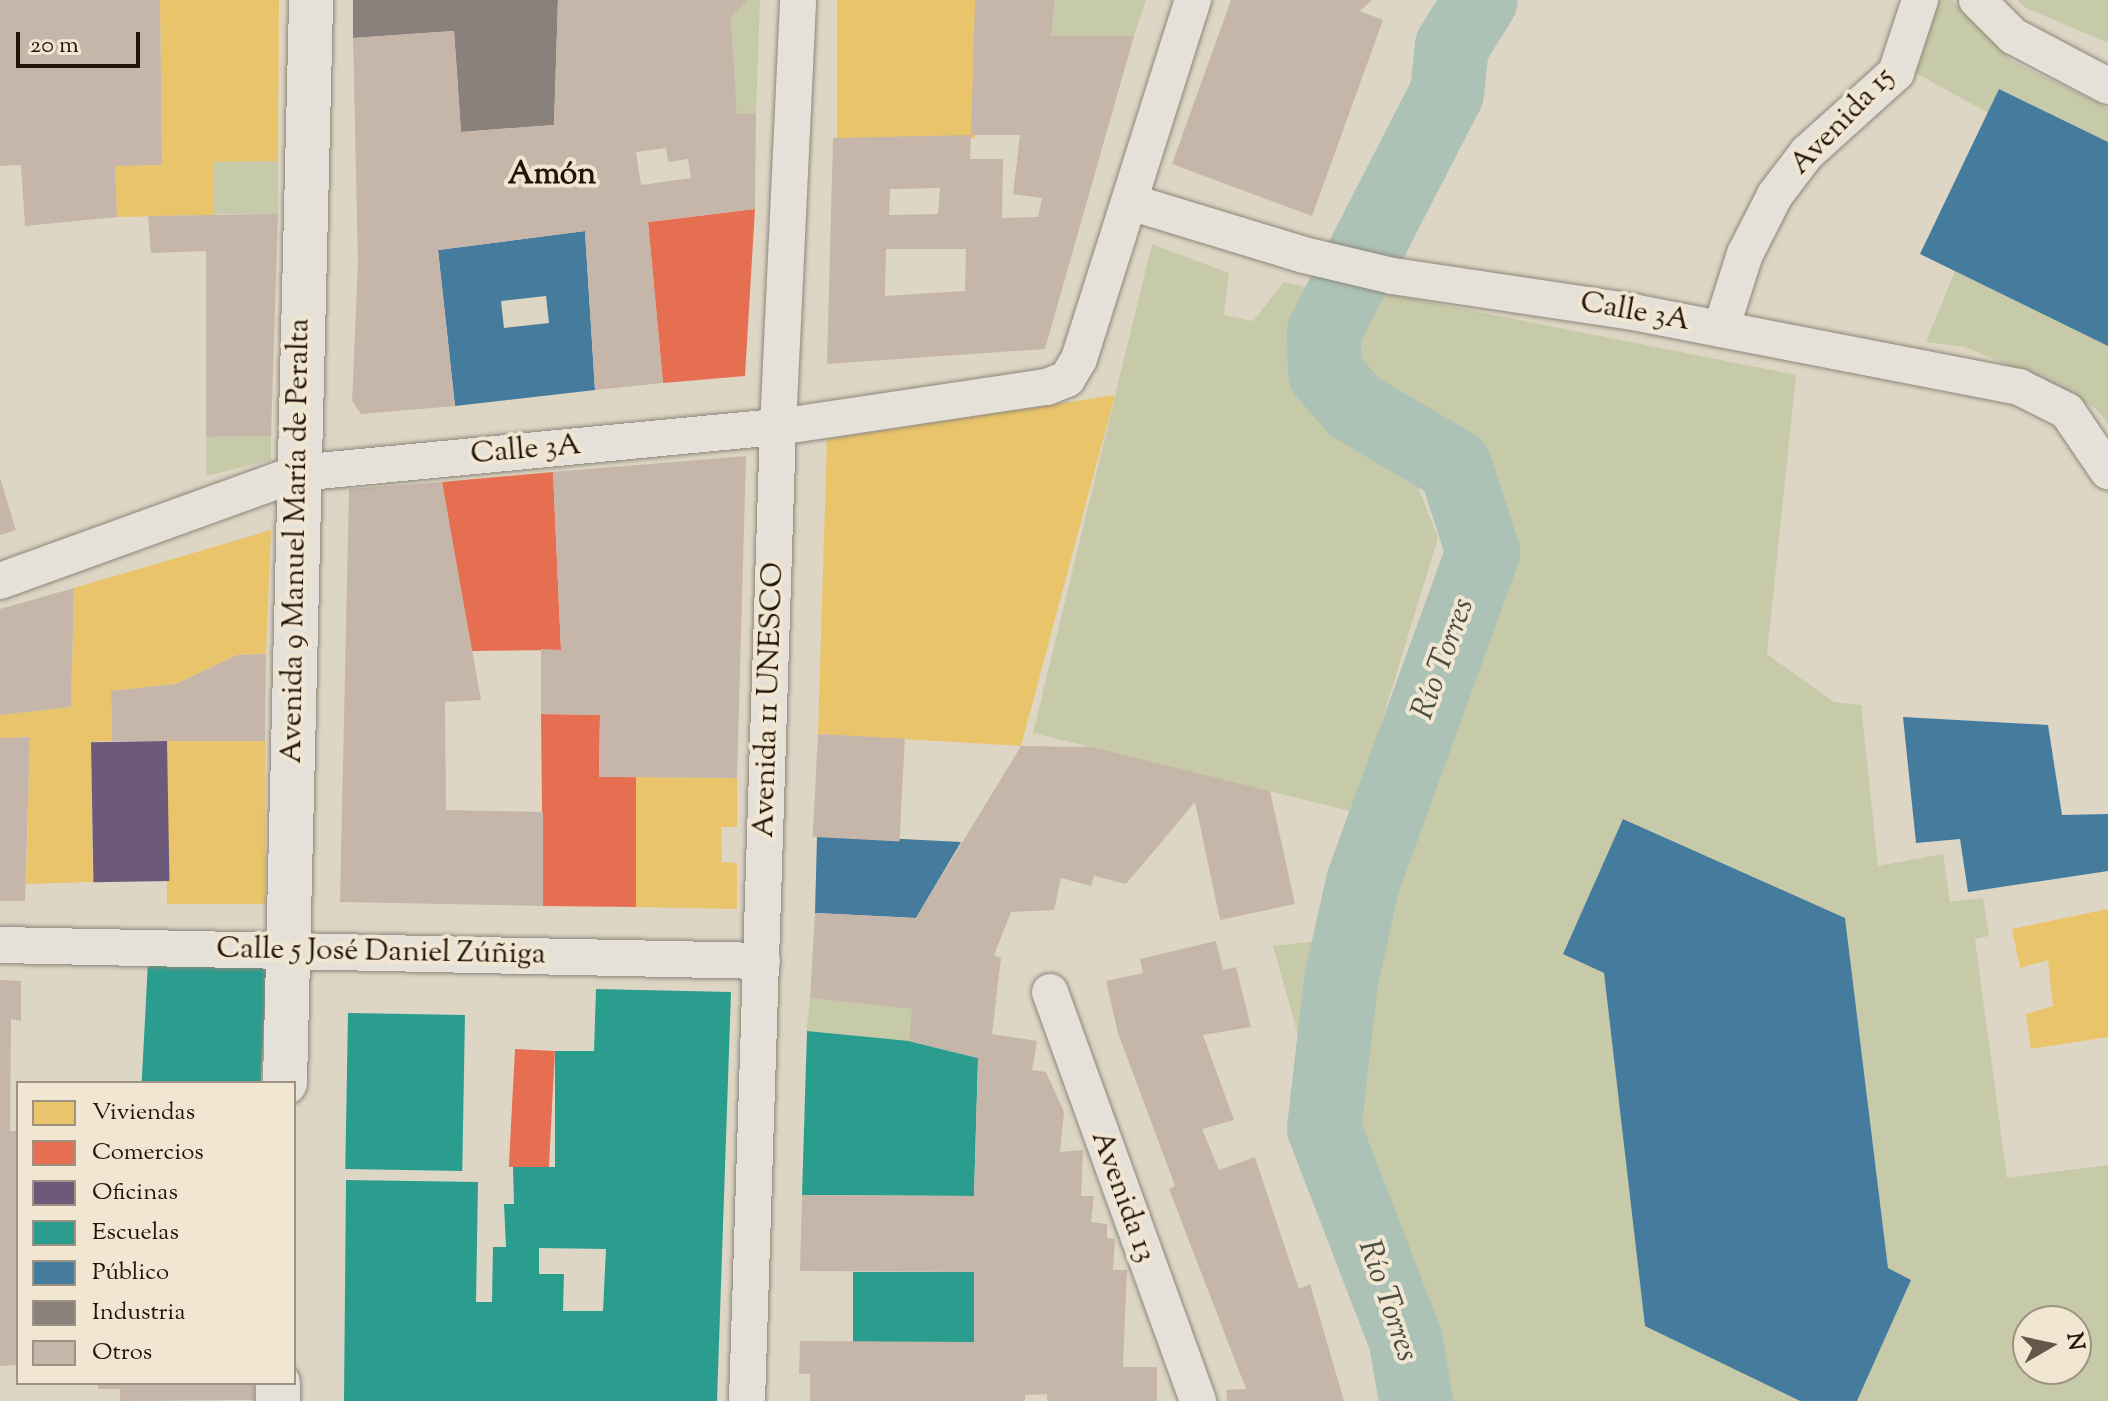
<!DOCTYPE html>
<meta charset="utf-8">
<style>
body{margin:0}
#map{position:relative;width:2108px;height:1401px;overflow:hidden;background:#ded6c4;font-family:"Sorts Mill Goudy",serif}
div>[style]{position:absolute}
.green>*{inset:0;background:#c6caa8;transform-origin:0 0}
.homes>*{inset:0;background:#e9c46a;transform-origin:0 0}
.shops>*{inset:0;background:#e76f51;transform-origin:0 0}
.offices>*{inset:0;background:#6d597a;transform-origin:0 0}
.schools>*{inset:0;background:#2a9d8f;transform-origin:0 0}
.public>*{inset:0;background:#457b9d}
.industry>*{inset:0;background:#8a817c}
.river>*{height:74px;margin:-37px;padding:0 37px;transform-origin:37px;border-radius:37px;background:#acc2b6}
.building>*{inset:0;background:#c6b6aa;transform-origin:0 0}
.roads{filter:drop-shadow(0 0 2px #8d867b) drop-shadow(0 0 2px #8d867b)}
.street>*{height:36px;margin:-18px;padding:0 18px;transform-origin:18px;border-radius:18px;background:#e5e1d8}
.secondary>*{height:44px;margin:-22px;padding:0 22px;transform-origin:22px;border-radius:22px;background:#e5e1d8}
span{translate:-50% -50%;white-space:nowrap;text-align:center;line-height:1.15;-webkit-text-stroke:8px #f0e6d2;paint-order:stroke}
.street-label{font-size:30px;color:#231309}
.neighbourhood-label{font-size:32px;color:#231309;font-weight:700}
.water-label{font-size:32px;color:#4c4d43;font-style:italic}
.legend{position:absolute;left:16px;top:1081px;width:280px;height:304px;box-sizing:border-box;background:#f0e6d2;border:2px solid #9e9282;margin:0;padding:10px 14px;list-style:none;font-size:24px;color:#231309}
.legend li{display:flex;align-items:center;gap:16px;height:40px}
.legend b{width:40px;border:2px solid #9e9282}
.north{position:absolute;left:2012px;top:1305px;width:80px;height:80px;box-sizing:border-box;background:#f0e6d2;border:2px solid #9e9282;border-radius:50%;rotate:81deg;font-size:22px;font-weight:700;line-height:32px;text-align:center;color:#231309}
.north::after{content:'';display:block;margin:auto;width:28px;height:36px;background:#64574a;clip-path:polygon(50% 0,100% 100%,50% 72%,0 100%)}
.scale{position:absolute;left:16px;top:32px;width:124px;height:36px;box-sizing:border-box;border:4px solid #231309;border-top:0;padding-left:10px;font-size:24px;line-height:28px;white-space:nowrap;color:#231309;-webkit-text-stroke:6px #f0e6d2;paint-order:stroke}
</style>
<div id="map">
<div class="green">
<i style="clip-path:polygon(748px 0,760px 0,756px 113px,737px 114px,731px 17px)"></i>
<i style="clip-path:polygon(1055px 0,1146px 0,1134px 36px,1051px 36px)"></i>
<i style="clip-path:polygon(1939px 0,1952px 0,2012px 61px,2108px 108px,2108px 142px,2000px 89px,1988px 113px,1914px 72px)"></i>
<i style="clip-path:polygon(2017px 0,2108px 0,2108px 43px,2026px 8px)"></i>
<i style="left:278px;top:161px;width:53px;height:65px;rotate:90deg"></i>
<i style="clip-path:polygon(1152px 244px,1229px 273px,1224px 315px,1253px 321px,1284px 282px,1319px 290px,1298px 357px,1340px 425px,1406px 456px,1438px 538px,1354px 812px,1033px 733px)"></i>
<i style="clip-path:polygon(1955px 271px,2108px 346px,2108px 424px,2095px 408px,2035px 376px,1965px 347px,1926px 342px)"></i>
<i style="clip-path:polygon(evenodd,1363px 289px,1796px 375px,1767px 654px,1834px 702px,1861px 705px,1878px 866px,1943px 854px,1950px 902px,1983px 898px,1989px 936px,1975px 939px,2007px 1178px,2108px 1165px,2108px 1401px,1857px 1401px,1911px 1280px,1888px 1268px,1845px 918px,1624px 819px,1563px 953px,1604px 973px,1645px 1325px,1800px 1401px,1416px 1401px,1406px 1341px,1324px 1128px,1273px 946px,1351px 937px,1363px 882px,1483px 552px,1455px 466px,1342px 376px,1350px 356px,1341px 339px,1363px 289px,2028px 1321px,2076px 1321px,2076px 1369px,2028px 1369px,2028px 1321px)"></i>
<i style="clip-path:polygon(271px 436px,271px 460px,206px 476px,206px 437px)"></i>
<i style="left:810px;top:998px;width:103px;height:33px;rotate:6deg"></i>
</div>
<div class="homes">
<i style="clip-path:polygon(160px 0,279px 0,278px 161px,213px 162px,214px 215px,117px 217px,115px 166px,162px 165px)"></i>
<i style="left:837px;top:0;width:138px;height:138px"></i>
<i style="clip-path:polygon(1115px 395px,1021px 746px,818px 734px,827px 439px)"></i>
<i style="clip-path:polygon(271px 530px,266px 654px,237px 655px,176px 684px,111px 691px,112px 741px,91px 742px,93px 882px,26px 884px,30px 737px,0 738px,0 715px,71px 707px,74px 588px)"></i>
<i style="left:167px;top:741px;width:98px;height:163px"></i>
<i style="clip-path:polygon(636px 777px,737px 778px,737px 827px,721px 827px,722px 862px,737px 863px,737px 909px,636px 907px)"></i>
<i style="clip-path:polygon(2108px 909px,2108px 1037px,2031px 1049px,2026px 1014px,2053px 1006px,2048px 960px,2020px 968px,2012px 929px)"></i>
</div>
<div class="shops">
<i style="clip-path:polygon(755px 209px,745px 376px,663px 383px,648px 222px)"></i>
<i style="clip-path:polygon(553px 472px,561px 650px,471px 651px,442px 482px)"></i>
<i style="clip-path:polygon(541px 714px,600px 715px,599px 777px,636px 777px,636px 907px,543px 906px)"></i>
<i style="left:515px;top:1049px;width:40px;height:118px;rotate:3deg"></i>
</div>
<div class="offices">
<i style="left:167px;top:741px;width:140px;height:76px;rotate:89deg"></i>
</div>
<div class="schools">
<i style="left:148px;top:962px;width:119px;height:121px;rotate:3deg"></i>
<i style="clip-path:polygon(evenodd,596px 989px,731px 992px,717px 1401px,344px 1401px,346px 1180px,478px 1182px,476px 1302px,492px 1302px,493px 1247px,506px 1247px,504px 1204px,514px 1204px,513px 1167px,555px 1167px,555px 1051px,594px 1051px,596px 989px,539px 1248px,606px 1249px,603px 1311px,563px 1311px,564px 1274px,539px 1274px,539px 1248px)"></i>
<i style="left:348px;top:1013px;width:117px;height:156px;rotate:1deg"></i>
<i style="clip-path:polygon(807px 1031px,909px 1041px,978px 1058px,974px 1196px,802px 1195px)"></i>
<i style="left:853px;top:1272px;width:121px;height:70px"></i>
</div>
<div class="public">
<i style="clip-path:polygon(1999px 89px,2108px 142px,2108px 346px,1920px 254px)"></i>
<i style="clip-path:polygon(evenodd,585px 231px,595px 390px,455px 406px,438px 250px,585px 231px,546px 296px,549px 323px,504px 328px,501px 301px,546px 296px)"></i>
<i style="clip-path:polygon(1903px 717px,2048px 725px,2062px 815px,2108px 814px,2108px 871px,1968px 892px,1960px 839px,1916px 843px)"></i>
<i style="clip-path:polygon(1623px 819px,1845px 918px,1888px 1268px,1911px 1280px,1857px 1401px,1800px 1401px,1645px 1326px,1604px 973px,1563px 954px)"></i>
<i style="clip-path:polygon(817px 837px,903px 839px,961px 842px,916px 918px,815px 913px)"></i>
</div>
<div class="industry">
<i style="clip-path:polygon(353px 0,558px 0,554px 125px,461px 132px,454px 31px,353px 38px)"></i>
</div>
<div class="river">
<i style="left:1416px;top:1401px;width:61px;rotate:-99.5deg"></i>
<i style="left:1406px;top:1341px;width:228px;rotate:-111.1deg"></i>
<i style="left:1324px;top:1128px;width:149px;rotate:-83.4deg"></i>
<i style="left:1341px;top:980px;width:100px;rotate:-77.3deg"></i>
<i style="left:1363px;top:882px;width:351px;rotate:-70deg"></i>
<i style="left:1483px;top:552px;width:90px;rotate:-108deg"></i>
<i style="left:1455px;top:466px;width:116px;rotate:-149.5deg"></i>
<i style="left:1355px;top:407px;width:45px;rotate:-131.4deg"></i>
<i style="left:1325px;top:373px;width:41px;rotate:-91.4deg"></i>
<i style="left:1324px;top:332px;width:269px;rotate:-62.8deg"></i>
<i style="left:1447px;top:93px;width:47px;rotate:-83.9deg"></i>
<i style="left:1452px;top:46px;width:54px;rotate:-57.8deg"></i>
</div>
<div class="building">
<i style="clip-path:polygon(0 0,160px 0,162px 165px,115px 166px,117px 217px,25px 226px,21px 165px,0 166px)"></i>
<i style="clip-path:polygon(evenodd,558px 0,748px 0,731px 17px,737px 114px,756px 113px,755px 209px,648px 222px,663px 383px,595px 390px,585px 231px,438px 250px,455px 406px,361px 414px,352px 401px,358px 263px,353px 38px,454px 31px,461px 132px,554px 125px,558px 0,666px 148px,668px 162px,688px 159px,691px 178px,641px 185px,636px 152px,666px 148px)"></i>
<i style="clip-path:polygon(evenodd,975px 0,1055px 0,1051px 36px,1134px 36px,1045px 349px,827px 364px,833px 138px,971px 135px,975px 0,971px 135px,1020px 135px,1013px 194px,1042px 198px,1038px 217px,1002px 218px,1003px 159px,970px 159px,971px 135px,975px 0,940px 188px,938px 214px,889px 215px,890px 189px,940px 188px,975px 0,886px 249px,966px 249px,965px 291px,885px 296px,886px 249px)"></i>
<i style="clip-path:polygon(1231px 0,1372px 0,1360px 11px,1383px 20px,1312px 216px,1172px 164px)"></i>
<i style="clip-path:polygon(278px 214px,271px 436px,206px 437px,206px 251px,151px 253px,148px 216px)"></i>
<i style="clip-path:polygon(746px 456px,737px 778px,599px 777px,600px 715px,541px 714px,541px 649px,561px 650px,553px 472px)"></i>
<i style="clip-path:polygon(0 478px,16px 530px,0 535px)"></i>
<i style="clip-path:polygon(442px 482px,481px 700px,445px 702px,446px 810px,543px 812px,543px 906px,340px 902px,349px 489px)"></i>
<i style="clip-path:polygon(74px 588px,71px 707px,0 715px,0 609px)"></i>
<i style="clip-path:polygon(266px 654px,265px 741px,112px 741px,111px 691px,176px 684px,237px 655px)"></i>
<i style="left:818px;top:734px;width:87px;height:103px;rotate:3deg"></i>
<i style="clip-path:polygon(30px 737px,25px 901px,0 901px,0 738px)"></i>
<i style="clip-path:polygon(1021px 746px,1092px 747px,1270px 791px,1295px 904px,1220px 920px,1195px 802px,1126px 884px,1094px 876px,1091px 886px,1061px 878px,1054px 910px,1011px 912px,994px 955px,1001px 958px,992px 1034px,1037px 1041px,1032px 1070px,1046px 1072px,1064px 1112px,1060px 1152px,1083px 1150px,1081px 1196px,1094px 1196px,1091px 1222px,1107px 1224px,1107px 1238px,1115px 1239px,1113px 1270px,1127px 1270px,1123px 1367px,1157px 1367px,1157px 1401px,1047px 1401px,1047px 1394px,1025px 1395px,1025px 1401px,810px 1401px,810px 1374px,799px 1374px,800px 1341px,974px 1342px,974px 1272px,800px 1271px,802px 1195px,974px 1196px,978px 1058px,909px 1041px,912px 1009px,810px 998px,815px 913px,916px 918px)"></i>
<i style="clip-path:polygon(1216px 941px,1223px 970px,1236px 967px,1251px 1027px,1203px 1035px,1234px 1120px,1202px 1129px,1219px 1170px,1255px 1157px,1299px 1289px,1310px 1284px,1344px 1401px,1227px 1401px,1226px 1390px,1246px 1389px,1169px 1189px,1175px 1186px,1118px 1033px,1106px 981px,1143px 973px,1140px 959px)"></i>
<i style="clip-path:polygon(0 980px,21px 981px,21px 1021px,11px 1019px,10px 1131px,18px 1131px,18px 1365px,0 1366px)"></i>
<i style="clip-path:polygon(98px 1383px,254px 1383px,254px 1400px,120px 1401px,120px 1389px,98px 1389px)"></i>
</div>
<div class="roads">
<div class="street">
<i style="left:1977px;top:0;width:51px;rotate:45deg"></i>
<i style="left:2013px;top:36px;width:107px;rotate:27.8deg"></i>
<i style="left:1130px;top:202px;width:182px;rotate:16.9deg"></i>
<i style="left:1304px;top:255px;width:91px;rotate:13.3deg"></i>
<i style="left:1393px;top:276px;width:243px;rotate:8.5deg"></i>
<i style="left:1633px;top:312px;width:393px;rotate:11deg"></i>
<i style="left:2019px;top:387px;width:54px;rotate:26.6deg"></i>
<i style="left:2067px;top:411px;width:73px;rotate:55.7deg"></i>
<i style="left:1721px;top:329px;width:79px;rotate:-72.3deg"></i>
<i style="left:1745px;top:254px;width:66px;rotate:-63deg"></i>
<i style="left:1775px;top:195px;width:53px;rotate:-52.7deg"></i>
<i style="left:1807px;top:153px;width:120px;rotate:-42deg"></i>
<i style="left:1896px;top:73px;width:77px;rotate:-71.8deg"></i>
<i style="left:0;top:581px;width:317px;rotate:-19.9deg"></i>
<i style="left:298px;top:473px;width:482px;rotate:-5.5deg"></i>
<i style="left:778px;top:427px;width:272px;rotate:-8.5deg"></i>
<i style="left:1047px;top:387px;width:22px;rotate:-22deg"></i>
<i style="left:1067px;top:379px;width:23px;rotate:-59deg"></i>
<i style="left:1079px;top:359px;width:377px;rotate:-72.4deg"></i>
<i style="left:0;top:945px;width:762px;rotate:1.2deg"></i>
<i style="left:1050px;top:992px;width:435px;rotate:70.1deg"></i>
<i style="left:747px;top:1401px;width:974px;rotate:-88.18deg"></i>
<i style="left:778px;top:427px;width:427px;rotate:-87.3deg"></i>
</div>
<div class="secondary">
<i style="left:285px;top:1083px;width:1083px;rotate:-88.62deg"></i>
<i style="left:278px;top:1401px;width:18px;rotate:-90deg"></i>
</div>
</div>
<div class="street-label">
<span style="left:1843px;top:122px;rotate:-46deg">Avenida 15</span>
<span style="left:1635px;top:313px;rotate:10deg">Calle 3A</span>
<span style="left:526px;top:451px;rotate:-5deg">Calle 3A</span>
<span style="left:297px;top:541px;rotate:-89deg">Avenida 9 Manuel María de Peralta</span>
<span style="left:770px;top:700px;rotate:-88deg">Avenida 11 UNESCO</span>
<span style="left:381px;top:953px;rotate:1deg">Calle 5 José Daniel Zúñiga</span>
<span style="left:1122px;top:1197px;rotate:70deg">Avenida 13</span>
</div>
<div class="neighbourhood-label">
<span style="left:552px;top:175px">Amón</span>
</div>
<div class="water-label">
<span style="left:1444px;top:659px;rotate:-70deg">Río Torres</span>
<span style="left:1387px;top:1301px;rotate:71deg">Río Torres</span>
</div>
<ul class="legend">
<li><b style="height:22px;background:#e9c46a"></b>Viviendas</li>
<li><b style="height:22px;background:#e76f51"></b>Comercios</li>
<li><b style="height:22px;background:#6d597a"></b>Oficinas</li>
<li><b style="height:22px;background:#2a9d8f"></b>Escuelas</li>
<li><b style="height:22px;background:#457b9d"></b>Público</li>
<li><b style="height:22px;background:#8a817c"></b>Industria</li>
<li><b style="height:22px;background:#c6b6aa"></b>Otros</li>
</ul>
<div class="north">N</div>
<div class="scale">20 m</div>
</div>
